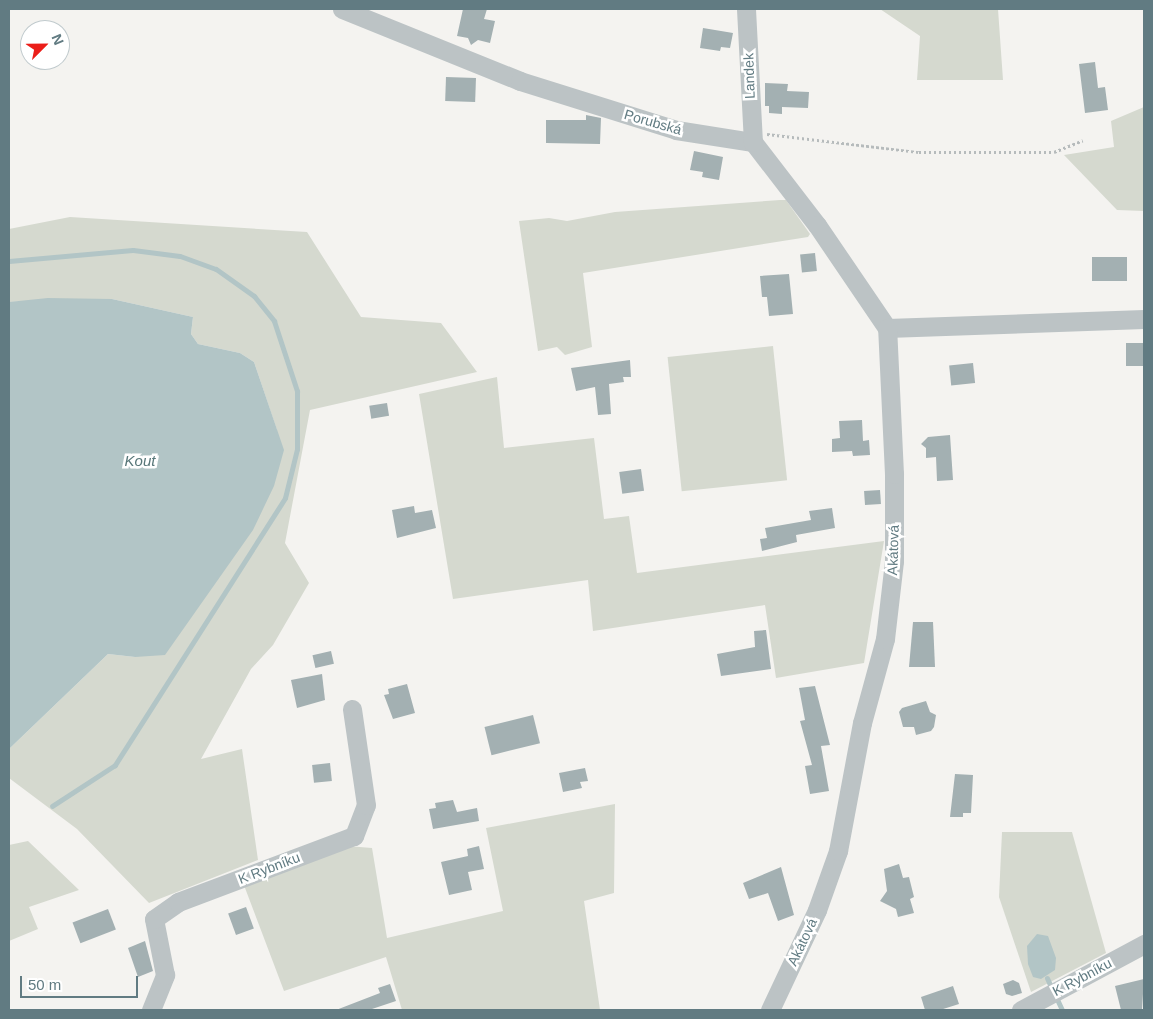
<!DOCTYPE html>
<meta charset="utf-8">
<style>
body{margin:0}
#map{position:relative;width:1153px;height:1019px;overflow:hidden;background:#f4f3f0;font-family:Arial,sans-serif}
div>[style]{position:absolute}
.green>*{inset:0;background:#d5d9cf;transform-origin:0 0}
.water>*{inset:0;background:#b2c5c6}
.stream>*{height:5px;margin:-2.5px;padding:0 2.5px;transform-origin:2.5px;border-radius:2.5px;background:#b2c5c6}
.building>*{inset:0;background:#a3b0b2;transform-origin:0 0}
.path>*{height:3px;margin-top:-1.5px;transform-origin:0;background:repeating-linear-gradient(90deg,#b6bbbc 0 2.5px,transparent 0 5px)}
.minor>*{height:19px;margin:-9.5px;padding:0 9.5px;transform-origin:9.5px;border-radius:9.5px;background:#bcc3c5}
span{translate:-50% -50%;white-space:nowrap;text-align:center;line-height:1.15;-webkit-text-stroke:5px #fff;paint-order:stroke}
.street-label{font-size:14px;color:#617b82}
.water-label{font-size:15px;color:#587779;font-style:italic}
.frame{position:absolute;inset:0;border:10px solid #617b82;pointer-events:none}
.north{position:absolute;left:20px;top:20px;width:50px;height:50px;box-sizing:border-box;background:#fff;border:1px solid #c0cacd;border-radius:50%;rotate:67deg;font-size:14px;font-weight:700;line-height:20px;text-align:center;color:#617b82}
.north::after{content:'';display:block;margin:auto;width:18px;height:22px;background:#eb1e19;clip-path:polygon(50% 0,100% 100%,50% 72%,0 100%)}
.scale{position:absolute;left:20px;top:976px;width:118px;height:22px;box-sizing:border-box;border:2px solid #617b82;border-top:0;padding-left:6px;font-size:15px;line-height:18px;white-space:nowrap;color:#617b82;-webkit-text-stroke:4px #fff;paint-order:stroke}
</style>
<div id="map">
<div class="green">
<i style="clip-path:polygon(880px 9px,998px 9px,1003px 80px,917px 80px,920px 36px)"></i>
<i style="clip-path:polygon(1144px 107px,1144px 211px,1117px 210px,1064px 155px,1114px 147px,1111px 121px)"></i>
<i style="clip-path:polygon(780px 200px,786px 200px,810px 234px,808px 237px,583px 273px,592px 347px,565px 355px,557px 347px,538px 351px,519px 221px,549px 218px,567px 221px,615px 212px)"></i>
<i style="clip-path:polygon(70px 217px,307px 232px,361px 317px,441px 323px,477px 372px,310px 410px,285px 543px,309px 583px,273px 645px,251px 669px,201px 759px,242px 749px,258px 860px,149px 903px,77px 829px,9px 778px,9px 749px,108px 654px,135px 657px,277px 430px,254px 362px,240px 353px,198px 344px,191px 334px,193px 317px,112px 299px,9px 302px,9px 229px)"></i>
<i style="left:773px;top:346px;width:135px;height:106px;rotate:84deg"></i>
<i style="clip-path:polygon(497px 377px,504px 448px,594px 438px,604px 519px,629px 516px,637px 573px,884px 541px,864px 663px,776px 678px,765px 605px,593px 631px,588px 580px,453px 599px,419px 394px)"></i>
<i style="clip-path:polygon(615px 804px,614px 893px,584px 901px,600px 1010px,402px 1010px,386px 957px,284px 991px,242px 880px,347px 846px,372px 848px,387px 938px,503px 911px,486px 828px)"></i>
<i style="clip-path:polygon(1002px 832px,1072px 832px,1106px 953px,1031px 992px,999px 897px)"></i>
<i style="clip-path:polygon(28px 841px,79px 890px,29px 907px,38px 929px,9px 941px,9px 845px)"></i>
</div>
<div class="water">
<i style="clip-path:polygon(48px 298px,112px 299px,193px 317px,191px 334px,198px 344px,240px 353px,254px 362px,284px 450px,274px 486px,253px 530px,165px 655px,135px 657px,108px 654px,9px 749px,9px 302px)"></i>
<i style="clip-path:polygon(1037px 934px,1048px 936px,1056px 958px,1055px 970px,1041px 979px,1033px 977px,1028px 964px,1027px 946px)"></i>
</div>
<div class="stream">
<i style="left:9px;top:261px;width:124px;rotate:-5.1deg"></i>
<i style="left:133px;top:250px;width:47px;rotate:7.3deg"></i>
<i style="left:180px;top:256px;width:38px;rotate:20deg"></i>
<i style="left:216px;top:269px;width:47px;rotate:35.4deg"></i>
<i style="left:254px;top:296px;width:32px;rotate:51deg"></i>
<i style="left:274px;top:321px;width:74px;rotate:71.8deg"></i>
<i style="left:297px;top:391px;width:58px;rotate:90deg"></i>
<i style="left:297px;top:449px;width:50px;rotate:103.8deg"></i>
<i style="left:285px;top:498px;width:317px;rotate:122.5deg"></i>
<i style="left:115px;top:765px;width:75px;rotate:146.9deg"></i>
<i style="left:1047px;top:978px;width:12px;rotate:66deg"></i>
<i style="left:1056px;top:997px;width:14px;rotate:65deg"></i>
</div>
<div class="building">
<i style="clip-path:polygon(463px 9px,487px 9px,484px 19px,495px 21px,490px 43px,478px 40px,471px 45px,468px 38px,457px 36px)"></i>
<i style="clip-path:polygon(703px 28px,733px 33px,730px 48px,721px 47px,720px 51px,700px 48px)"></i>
<i style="clip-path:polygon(1095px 62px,1098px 88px,1105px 87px,1108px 110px,1085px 113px,1079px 64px)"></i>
<i style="left:446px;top:77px;width:30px;height:24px;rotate:2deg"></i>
<i style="clip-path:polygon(765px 83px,788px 84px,787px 91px,809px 92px,808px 108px,782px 107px,782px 114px,769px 113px,769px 106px,765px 106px)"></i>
<i style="clip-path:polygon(586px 115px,601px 118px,600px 144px,546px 143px,546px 120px,586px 120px)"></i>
<i style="clip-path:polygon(694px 151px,723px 157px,719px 180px,702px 177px,703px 172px,690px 170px)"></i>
<i style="left:815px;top:253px;width:18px;height:15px;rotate:84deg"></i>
<i style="left:1127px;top:257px;width:24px;height:35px;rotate:90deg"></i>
<i style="clip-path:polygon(789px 274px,793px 314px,769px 316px,767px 297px,762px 297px,760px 276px)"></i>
<i style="left:1126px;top:343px;width:18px;height:23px"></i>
<i style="clip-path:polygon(630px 360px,631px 377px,623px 377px,624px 382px,609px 384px,611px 414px,598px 415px,595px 387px,576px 391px,571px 368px)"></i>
<i style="left:973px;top:363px;width:20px;height:24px;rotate:84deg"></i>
<i style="left:387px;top:403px;width:13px;height:18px;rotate:81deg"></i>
<i style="clip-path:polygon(862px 420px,863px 441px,869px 440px,870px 455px,853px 456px,852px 451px,832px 452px,832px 439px,840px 438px,839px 421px)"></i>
<i style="clip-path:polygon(950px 435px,953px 480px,937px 481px,936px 457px,926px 458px,926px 448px,921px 444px,928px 437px)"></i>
<i style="left:641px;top:469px;width:22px;height:22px;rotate:82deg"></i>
<i style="left:880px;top:490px;width:14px;height:16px;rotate:86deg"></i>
<i style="clip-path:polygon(414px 506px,415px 513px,432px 510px,436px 528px,397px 538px,392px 510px)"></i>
<i style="clip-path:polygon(832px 508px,835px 528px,796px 535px,797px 542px,762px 551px,760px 539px,767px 538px,765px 528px,811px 520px,809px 511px)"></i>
<i style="clip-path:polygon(913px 622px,933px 622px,935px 667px,909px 667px)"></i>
<i style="clip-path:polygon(766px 630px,771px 669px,721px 676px,717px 654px,755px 647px,754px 631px)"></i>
<i style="left:331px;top:651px;width:13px;height:19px;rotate:77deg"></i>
<i style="clip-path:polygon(322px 674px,325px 700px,297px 708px,291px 680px)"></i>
<i style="clip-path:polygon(407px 684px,415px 713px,393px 719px,384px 695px,389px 694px,388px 689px)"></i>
<i style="clip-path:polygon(815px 686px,830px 745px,821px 746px,829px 791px,810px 794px,805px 766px,812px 765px,800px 721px,805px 720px,799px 688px)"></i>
<i style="clip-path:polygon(926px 701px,930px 712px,936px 715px,934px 727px,931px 731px,916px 735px,914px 727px,903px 727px,899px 712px,902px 708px)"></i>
<i style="left:533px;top:715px;width:29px;height:50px;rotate:76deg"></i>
<i style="left:330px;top:763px;width:18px;height:18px;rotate:84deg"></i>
<i style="clip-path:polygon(585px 768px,588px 781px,580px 782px,582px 788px,563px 792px,559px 773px)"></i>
<i style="clip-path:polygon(955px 774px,973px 775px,971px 813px,963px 813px,963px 817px,950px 817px)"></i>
<i style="clip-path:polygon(453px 800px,457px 812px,477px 808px,479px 821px,433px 829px,429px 809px,436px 808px,435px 803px)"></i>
<i style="clip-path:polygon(479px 846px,484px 869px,468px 872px,472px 890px,449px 895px,441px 862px,468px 856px,467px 849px)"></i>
<i style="clip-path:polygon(899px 864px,903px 878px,909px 877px,914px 897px,910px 899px,914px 913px,898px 917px,896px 909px,880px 901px,887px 891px,884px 869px)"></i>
<i style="clip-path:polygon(781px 867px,794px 915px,778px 921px,768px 893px,749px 899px,743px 883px)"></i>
<i style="left:246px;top:907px;width:23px;height:19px;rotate:70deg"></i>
<i style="left:108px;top:909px;width:22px;height:38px;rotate:69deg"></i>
<i style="clip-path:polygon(145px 941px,153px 971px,138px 977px,128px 948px)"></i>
<i style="clip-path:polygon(1144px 979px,1142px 1010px,1121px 1010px,1115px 986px)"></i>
<i style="clip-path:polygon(1013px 980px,1019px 983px,1022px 993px,1012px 996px,1006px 994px,1003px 984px)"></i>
<i style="clip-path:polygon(390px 984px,396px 1001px,369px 1010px,336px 1010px,380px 993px,378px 988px)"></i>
<i style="clip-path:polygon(953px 986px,959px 1004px,940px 1010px,925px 1010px,921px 997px)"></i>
</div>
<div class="path">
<i style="left:767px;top:134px;width:153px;rotate:6.8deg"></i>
<i style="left:919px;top:152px;width:135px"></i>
<i style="left:1054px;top:152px;width:31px;rotate:-22deg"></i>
</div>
<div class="minor">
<i style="left:342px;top:9px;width:192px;rotate:22deg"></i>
<i style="left:520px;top:81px;width:164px;rotate:17.4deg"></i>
<i style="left:676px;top:130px;width:78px;rotate:8.9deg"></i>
<i style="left:753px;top:142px;width:105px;rotate:52.4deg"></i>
<i style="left:817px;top:225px;width:125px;rotate:55.8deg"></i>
<i style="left:746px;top:9px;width:133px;rotate:87deg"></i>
<i style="left:887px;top:328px;width:257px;rotate:-2deg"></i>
<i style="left:151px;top:1010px;width:38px;rotate:-68deg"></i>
<i style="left:165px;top:975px;width:57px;rotate:-101.1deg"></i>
<i style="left:154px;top:919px;width:29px;rotate:-35deg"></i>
<i style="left:178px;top:902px;width:188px;rotate:-20.6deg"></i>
<i style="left:354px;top:836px;width:33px;rotate:-69deg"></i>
<i style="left:366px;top:805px;width:97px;rotate:-98.3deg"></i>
<i style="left:770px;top:1010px;width:110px;rotate:-64.8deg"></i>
<i style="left:817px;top:910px;width:63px;rotate:-70.4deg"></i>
<i style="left:838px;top:851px;width:130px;rotate:-79.4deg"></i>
<i style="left:862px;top:723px;width:87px;rotate:-74.7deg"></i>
<i style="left:885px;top:639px;width:79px;rotate:-83.4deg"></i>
<i style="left:894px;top:561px;width:87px;rotate:-90deg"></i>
<i style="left:894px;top:474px;width:146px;rotate:-92.7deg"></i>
<i style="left:1021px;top:1010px;width:140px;rotate:-28.2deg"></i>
</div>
<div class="street-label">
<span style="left:749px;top:76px;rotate:-92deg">Landek</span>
<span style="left:653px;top:122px;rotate:16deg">Porubská</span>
<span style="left:893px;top:550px;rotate:-88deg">Akátová</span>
<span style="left:269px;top:868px;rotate:-21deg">K Rybníku</span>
<span style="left:802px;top:942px;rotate:-65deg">Akátová</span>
<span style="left:1082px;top:977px;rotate:-28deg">K Rybníku</span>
</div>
<div class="water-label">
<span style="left:140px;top:461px">Kout</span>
</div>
<div class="frame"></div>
<div class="north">N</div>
<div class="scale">50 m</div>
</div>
